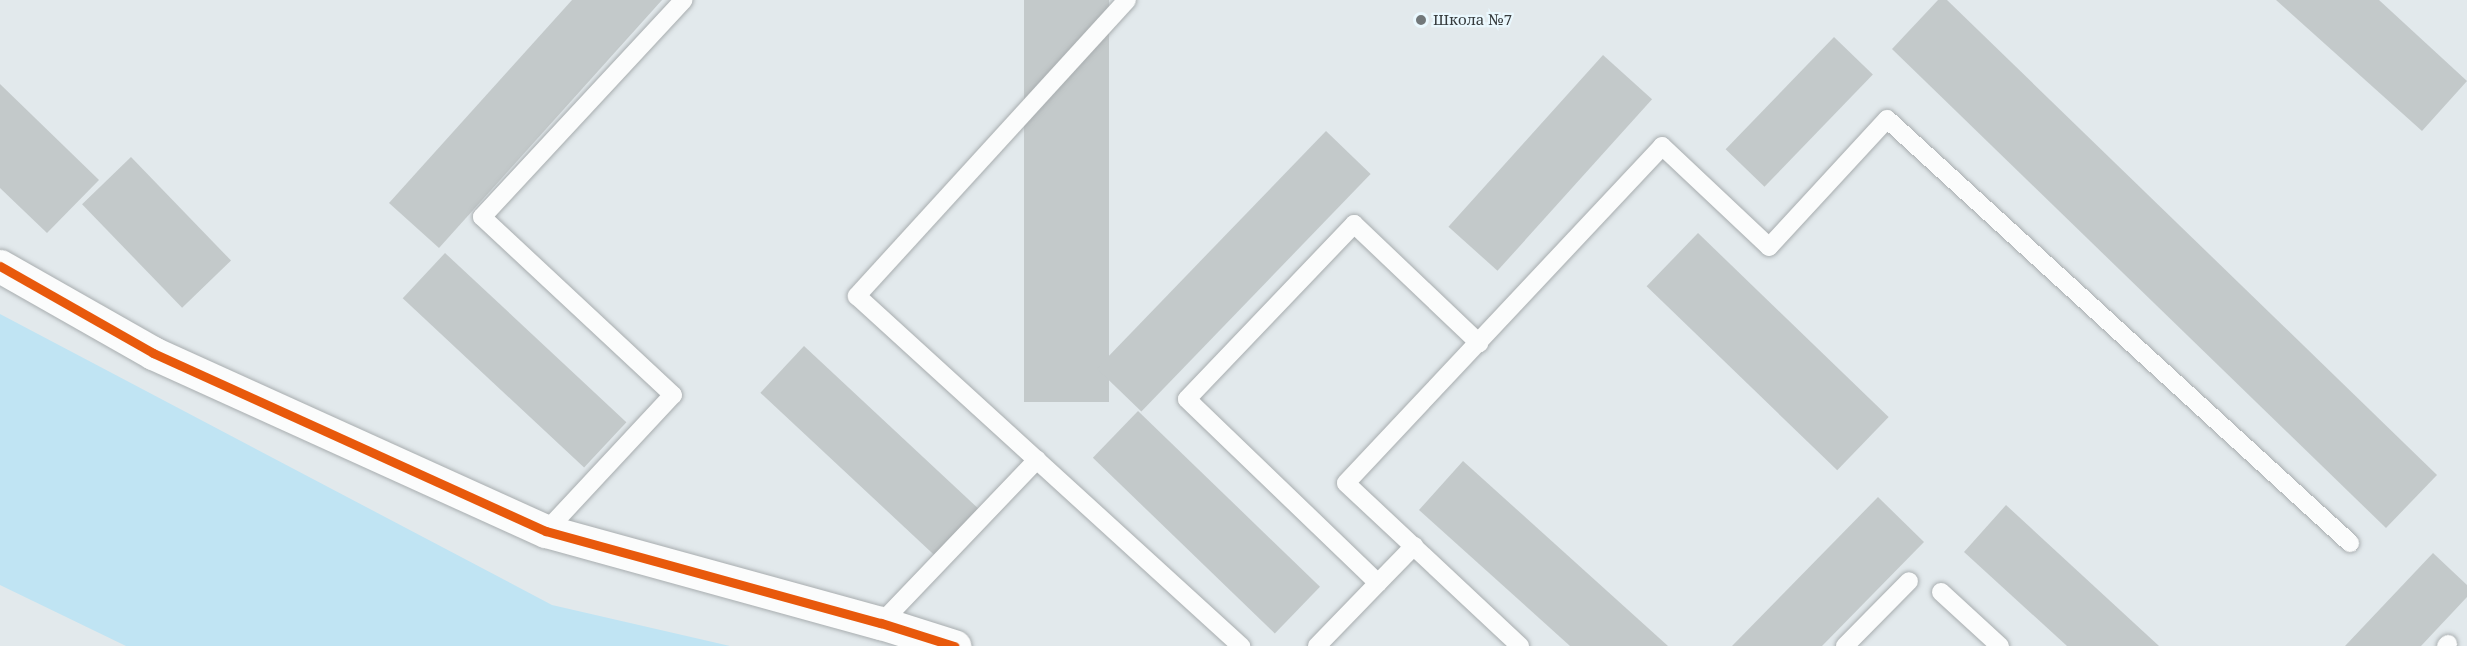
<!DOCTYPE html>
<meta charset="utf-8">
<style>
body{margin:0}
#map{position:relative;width:2467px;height:646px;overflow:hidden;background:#e2e9ec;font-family:"Noto Serif",serif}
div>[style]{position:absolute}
.green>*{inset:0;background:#c0e4f3}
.building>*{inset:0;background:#c3c9ca;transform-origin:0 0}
.roads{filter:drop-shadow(0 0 2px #a8adaf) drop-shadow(0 0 2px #a8adaf)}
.lane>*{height:18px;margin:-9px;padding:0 9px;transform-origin:9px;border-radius:9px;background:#fbfcfc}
.street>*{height:33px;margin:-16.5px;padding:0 16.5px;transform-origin:16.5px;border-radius:16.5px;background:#fbfcfc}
.cycleway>*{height:9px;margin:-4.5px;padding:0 4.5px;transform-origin:4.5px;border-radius:4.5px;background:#e8590c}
.dots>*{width:16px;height:16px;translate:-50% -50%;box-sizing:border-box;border:3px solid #eaf8fe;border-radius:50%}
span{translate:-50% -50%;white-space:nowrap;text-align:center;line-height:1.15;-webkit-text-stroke:4.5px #eaf8fe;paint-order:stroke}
.poi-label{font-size:15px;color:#363b3d}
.left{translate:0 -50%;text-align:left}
</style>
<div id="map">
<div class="green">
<i style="clip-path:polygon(0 314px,552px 605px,730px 646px,126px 646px,0 585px)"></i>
</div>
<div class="building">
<i style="clip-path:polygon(572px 0,662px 0,439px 248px,389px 203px)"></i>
<i style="left:1024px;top:0;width:85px;height:402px"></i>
<i style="clip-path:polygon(1938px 0,1947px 0,2437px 475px,2386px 528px,1892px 49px)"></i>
<i style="clip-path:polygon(2276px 0,2379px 0,2467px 81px,2422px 131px)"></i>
<i style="left:1834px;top:37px;width:54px;height:156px;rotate:44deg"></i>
<i style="left:1603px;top:55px;width:66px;height:231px;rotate:42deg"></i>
<i style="clip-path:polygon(0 84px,99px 180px,47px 233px,0 188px)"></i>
<i style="left:1326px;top:131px;width:62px;height:330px;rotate:44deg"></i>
<i style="left:131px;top:157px;width:144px;height:68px;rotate:46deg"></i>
<i style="left:1698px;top:233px;width:265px;height:74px;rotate:44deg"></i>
<i style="left:445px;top:253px;width:248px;height:62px;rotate:43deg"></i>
<i style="left:804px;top:346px;width:241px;height:64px;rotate:43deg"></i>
<i style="left:1138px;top:411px;width:253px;height:65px;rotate:44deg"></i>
<i style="clip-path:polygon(1463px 461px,1668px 646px,1570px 646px,1419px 510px)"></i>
<i style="clip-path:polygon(1878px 497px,1924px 542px,1822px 646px,1732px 646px)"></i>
<i style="clip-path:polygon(2006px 505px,2159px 646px,2067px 646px,1964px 552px)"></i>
<i style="clip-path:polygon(2433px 553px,2467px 585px,2467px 597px,2421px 646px,2345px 646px)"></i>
</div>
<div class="roads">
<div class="lane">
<i style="left:1127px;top:0;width:401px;rotate:132.4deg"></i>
<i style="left:857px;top:296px;width:520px;rotate:42.35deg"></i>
<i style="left:546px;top:531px;width:186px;rotate:-47deg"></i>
<i style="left:673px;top:395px;width:261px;rotate:-137deg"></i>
<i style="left:482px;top:217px;width:296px;rotate:-47.1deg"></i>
<i style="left:1378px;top:583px;width:52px;rotate:-45.8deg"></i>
<i style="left:1941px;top:592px;width:80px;rotate:42.5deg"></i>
<i style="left:881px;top:623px;width:226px;rotate:-46.3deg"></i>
<i style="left:1317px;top:646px;width:88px;rotate:-45.9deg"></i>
<i style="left:1378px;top:583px;width:265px;rotate:-136.1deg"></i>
<i style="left:1187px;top:399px;width:242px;rotate:-46.3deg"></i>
<i style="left:1354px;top:224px;width:173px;rotate:43.6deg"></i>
<i style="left:1520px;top:646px;width:238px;rotate:-136.9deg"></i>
<i style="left:1346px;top:483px;width:462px;rotate:-46.8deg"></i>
<i style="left:1662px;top:146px;width:147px;rotate:43.3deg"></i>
<i style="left:1769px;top:247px;width:174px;rotate:-47.3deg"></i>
<i style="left:1887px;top:119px;width:628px;rotate:42.48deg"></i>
<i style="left:1845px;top:646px;width:91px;rotate:-45.4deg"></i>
<i style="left:2446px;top:646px;width:3px;rotate:-45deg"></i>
</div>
<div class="street">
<i style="left:0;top:266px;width:176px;rotate:29.6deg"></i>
<i style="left:153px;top:353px;width:431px;rotate:24.4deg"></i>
<i style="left:546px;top:531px;width:347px;rotate:15.4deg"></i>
<i style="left:881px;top:623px;width:77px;rotate:17.5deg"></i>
</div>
</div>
<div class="cycleway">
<i style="left:0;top:266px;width:176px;rotate:29.6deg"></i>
<i style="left:153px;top:353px;width:431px;rotate:24.4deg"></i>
<i style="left:546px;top:531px;width:347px;rotate:15.4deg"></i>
<i style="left:881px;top:623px;width:77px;rotate:17.5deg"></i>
</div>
<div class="dots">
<i style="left:1421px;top:20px;background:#72787a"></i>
</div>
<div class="poi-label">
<span class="left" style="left:1433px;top:20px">Школа №7</span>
</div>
</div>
